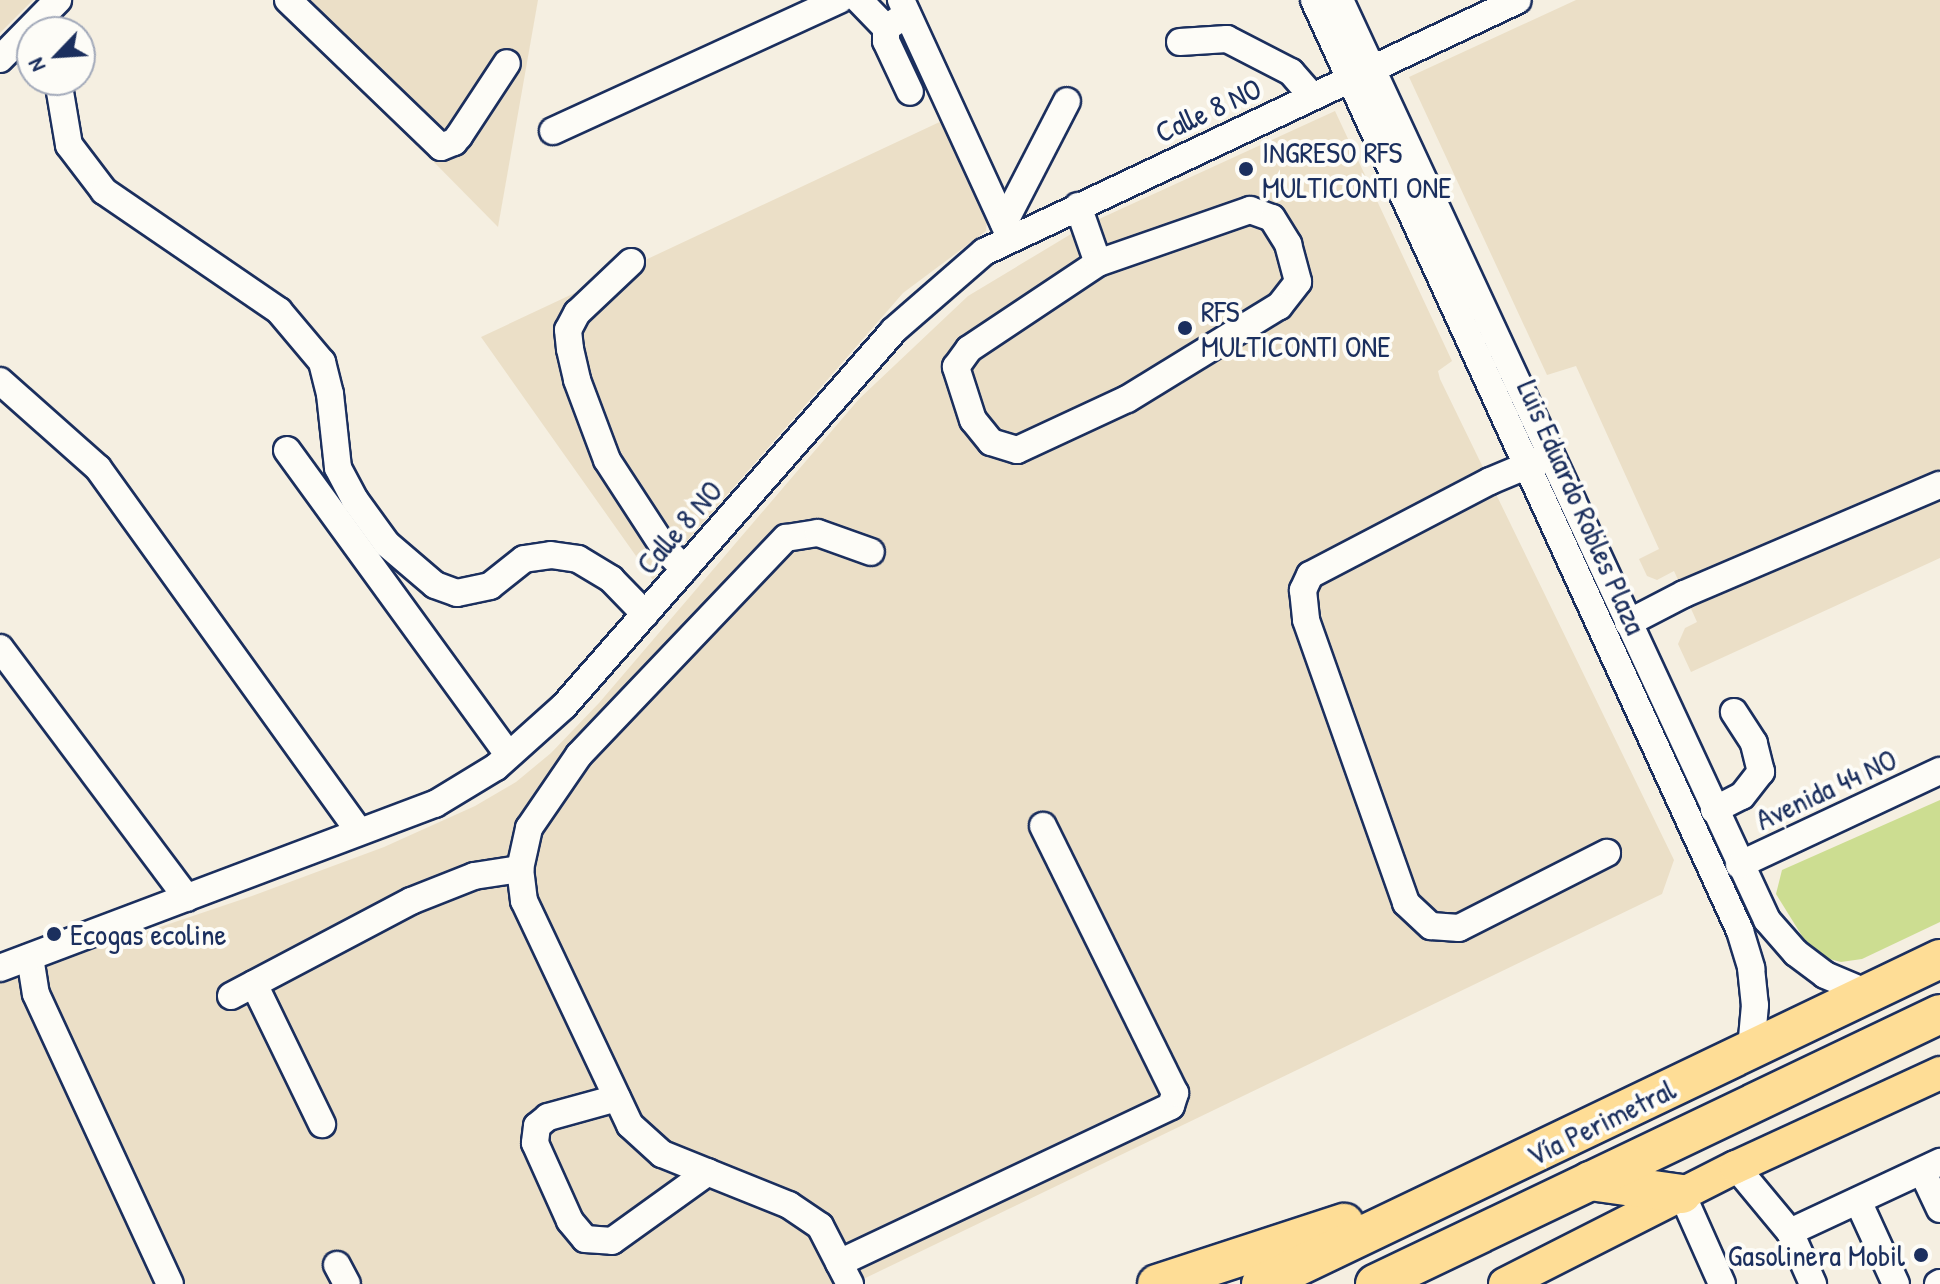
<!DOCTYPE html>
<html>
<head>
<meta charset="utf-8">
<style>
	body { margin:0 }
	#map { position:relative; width:1940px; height:1284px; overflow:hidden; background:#f5efe1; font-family:"Patrick Hand",sans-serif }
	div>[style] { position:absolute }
	.built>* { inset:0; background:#ebdfc7 }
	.green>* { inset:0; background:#ccdd91 }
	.roads { filter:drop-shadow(2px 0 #1b2f5e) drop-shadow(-2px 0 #1b2f5e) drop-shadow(0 2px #1b2f5e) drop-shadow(0 -2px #1b2f5e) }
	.minor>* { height:26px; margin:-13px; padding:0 13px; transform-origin:13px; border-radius:13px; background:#fdfcf7 }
	.major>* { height:32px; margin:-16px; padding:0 16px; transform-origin:16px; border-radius:16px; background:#fedd96 }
	.highway>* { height:38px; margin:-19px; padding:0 19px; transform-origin:19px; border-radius:19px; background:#fedd96 }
	.dots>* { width:22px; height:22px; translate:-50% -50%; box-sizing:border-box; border:4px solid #fdfcf7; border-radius:50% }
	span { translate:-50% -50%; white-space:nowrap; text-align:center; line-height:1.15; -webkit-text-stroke:8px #fdfcf7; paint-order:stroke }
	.street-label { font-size:30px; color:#1b2f5e }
	.poi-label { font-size:30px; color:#1b2f5e }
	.left { translate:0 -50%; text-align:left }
	.right { translate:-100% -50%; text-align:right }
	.north { position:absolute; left:16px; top:16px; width:80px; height:80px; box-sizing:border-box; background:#fdfcf7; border:2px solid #a3aaba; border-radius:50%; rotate:245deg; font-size:22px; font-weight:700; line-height:32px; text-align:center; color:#1b2f5e }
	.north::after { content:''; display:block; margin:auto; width:28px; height:36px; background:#1b2f5e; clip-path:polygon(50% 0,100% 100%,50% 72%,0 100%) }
</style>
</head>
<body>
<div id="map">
	<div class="built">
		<div style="clip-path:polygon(0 0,33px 0,0 33px)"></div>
		<div style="clip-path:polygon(274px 0,538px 0,498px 227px)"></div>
		<div style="clip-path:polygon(1576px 0,1940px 0,1940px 558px,1691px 672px,1678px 644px,1685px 628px,1697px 622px,1674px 571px,1657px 580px,1647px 576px,1639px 559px,1659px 549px,1576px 366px,1547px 375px,1409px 77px)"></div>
		<div style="clip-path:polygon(1335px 111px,1452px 361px,1438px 371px,1440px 379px,1674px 860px,1662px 894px,853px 1284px,0 1284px,0 981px,252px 896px,384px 847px,475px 806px,516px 782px,551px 753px,599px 703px,859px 399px,968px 296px,1086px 225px)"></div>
		<div style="clip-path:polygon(946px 119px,988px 210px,986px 231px,903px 293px,653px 580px,481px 337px)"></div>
	</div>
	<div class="green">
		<div style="clip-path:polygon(1940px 800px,1940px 922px,1862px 959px,1841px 962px,1822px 957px,1807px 944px,1776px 894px,1782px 870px)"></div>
	</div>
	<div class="roads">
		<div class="minor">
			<div style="left:288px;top:0;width:212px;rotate:43.9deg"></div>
			<div style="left:441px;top:147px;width:14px;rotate:-21deg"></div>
			<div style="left:454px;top:142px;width:8px;rotate:-50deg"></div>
			<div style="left:459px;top:136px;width:87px;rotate:-56.7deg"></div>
			<div style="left:859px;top:0;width:39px;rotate:46deg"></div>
			<div style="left:901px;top:0;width:263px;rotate:65.3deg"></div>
			<div style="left:1314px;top:0;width:1024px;rotate:65.41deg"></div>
			<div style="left:1740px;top:931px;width:39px;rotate:73deg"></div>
			<div style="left:1751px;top:968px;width:37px;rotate:84deg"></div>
			<div style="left:1755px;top:1005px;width:44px;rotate:95.2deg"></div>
			<div style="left:1340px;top:0;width:1014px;rotate:65.1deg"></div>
			<div style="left:1767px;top:920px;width:44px;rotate:48.7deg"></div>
			<div style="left:1796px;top:953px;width:36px;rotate:37deg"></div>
			<div style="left:1825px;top:975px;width:47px;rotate:22.7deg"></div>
			<div style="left:907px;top:14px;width:25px;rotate:146deg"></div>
			<div style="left:886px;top:28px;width:13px;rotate:90deg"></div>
			<div style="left:886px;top:41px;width:56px;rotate:64.8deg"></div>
			<div style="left:1180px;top:42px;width:47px;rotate:-3.7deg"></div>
			<div style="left:1227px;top:39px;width:72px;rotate:27.3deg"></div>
			<div style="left:1291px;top:72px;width:32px;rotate:49deg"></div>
			<div style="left:0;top:59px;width:83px;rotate:-45.5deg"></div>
			<div style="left:58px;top:80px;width:66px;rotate:80.4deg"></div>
			<div style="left:69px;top:145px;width:58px;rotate:52.7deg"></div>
			<div style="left:104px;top:191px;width:212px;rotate:34.4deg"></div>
			<div style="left:279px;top:311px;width:67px;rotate:49.9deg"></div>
			<div style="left:322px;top:362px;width:33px;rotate:76deg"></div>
			<div style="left:330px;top:394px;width:74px;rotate:83.8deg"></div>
			<div style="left:338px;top:468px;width:36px;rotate:62deg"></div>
			<div style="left:355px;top:500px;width:54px;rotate:54deg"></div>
			<div style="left:387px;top:544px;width:63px;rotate:40.5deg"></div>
			<div style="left:435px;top:585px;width:23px;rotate:20deg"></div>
			<div style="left:457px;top:593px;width:34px;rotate:-12deg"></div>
			<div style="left:490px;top:586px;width:43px;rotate:-38.5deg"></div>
			<div style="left:524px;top:559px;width:27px;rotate:-8deg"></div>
			<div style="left:551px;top:555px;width:27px;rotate:8deg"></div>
			<div style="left:578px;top:559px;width:39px;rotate:31deg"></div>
			<div style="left:611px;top:579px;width:49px;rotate:45.8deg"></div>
			<div style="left:553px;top:131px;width:315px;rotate:-24.6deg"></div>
			<div style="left:1078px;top:206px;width:60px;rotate:70.7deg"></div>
			<div style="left:1250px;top:210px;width:23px;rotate:20deg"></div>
			<div style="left:1272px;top:218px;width:31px;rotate:58deg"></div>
			<div style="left:1288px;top:244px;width:39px;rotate:75deg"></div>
			<div style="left:1298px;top:282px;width:31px;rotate:128deg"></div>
			<div style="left:1279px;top:306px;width:178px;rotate:148.5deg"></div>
			<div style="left:1127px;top:399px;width:121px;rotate:155.1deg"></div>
			<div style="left:1017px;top:450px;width:27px;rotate:-163deg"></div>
			<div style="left:991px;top:442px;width:28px;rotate:-129deg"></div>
			<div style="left:973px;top:420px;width:56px;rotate:-107.8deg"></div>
			<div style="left:956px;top:367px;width:22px;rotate:-54deg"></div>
			<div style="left:969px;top:349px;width:155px;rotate:-33.7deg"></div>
			<div style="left:1098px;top:263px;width:161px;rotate:-19.2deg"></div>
			<div style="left:1004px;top:223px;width:137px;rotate:-62.7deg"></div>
			<div style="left:631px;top:262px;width:74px;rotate:136.6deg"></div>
			<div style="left:577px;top:313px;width:19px;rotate:118deg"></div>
			<div style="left:568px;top:330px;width:19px;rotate:84deg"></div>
			<div style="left:570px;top:349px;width:32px;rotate:77deg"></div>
			<div style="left:577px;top:380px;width:85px;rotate:69.4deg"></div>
			<div style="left:607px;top:460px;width:106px;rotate:56.9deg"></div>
			<div style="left:665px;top:549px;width:28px;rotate:46deg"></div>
			<div style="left:0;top:381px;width:131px;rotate:41.6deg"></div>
			<div style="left:98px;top:468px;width:448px;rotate:54.3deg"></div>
			<div style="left:287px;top:450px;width:377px;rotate:54deg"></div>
			<div style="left:1545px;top:458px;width:60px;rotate:157.3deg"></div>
			<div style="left:1490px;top:481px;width:203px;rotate:152.4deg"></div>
			<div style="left:1310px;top:575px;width:17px;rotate:115deg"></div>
			<div style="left:1303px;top:590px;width:30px;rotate:84deg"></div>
			<div style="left:1306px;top:620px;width:300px;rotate:70.5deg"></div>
			<div style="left:1406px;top:903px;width:34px;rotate:43deg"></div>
			<div style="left:1431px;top:926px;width:28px;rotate:4deg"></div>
			<div style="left:1459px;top:928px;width:166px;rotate:-26.9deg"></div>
			<div style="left:1628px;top:623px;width:63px;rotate:-27.4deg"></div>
			<div style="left:1684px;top:594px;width:278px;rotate:-23.1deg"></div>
			<div style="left:0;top:648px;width:312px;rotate:53.2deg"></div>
			<div style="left:1714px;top:810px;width:31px;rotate:-27deg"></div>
			<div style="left:1742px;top:796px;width:31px;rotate:-52deg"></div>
			<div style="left:1761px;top:772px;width:30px;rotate:-104deg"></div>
			<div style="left:1754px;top:743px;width:37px;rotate:-123deg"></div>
			<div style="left:1739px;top:865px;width:222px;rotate:-25.1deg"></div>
			<div style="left:30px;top:957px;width:37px;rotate:81deg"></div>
			<div style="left:36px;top:994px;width:319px;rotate:65.2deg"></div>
			<div style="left:0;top:968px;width:465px;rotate:-20.7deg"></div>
			<div style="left:435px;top:804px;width:71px;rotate:-31.2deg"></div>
			<div style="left:496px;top:767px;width:91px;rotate:-41.9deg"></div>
			<div style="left:564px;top:706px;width:499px;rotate:-48.7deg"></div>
			<div style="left:893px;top:331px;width:121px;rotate:-41deg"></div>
			<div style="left:984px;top:252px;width:590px;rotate:-25.26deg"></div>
			<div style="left:254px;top:984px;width:156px;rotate:64.1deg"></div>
			<div style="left:231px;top:996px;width:204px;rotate:-27.8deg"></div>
			<div style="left:411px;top:901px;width:68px;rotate:-21.6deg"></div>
			<div style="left:474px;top:876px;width:47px;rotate:-8.7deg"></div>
			<div style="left:617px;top:1098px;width:72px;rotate:164.6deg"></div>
			<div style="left:548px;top:1117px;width:14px;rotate:141deg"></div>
			<div style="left:537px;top:1126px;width:17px;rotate:97deg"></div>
			<div style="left:535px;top:1143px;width:85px;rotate:65.8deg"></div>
			<div style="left:570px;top:1221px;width:23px;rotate:50deg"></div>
			<div style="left:585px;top:1239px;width:27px;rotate:4deg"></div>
			<div style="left:612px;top:1241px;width:118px;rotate:-35.7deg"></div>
			<div style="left:1736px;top:1167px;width:85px;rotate:50.3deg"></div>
			<div style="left:1790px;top:1232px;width:166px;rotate:-25deg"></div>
			<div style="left:1922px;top:1171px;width:42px;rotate:64.7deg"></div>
			<div style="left:1682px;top:1194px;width:98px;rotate:66deg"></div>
			<div style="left:1858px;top:1201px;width:91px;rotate:65.4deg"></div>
			<div style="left:1790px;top:1232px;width:57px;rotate:66.1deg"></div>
			<div style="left:839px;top:1263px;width:367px;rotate:-25.3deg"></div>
			<div style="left:1171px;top:1106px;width:14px;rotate:-73deg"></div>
			<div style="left:1175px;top:1093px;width:298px;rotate:-116.3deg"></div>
			<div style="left:337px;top:1265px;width:21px;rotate:62deg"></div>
			<div style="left:850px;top:1284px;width:65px;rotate:-117.3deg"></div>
			<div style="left:820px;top:1226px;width:37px;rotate:-146deg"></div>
			<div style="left:789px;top:1205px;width:137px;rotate:-158.1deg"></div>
			<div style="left:662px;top:1154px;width:43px;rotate:-137.8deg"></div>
			<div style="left:630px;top:1125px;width:248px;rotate:-115.3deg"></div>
			<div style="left:524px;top:901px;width:32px;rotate:-97deg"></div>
			<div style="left:520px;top:869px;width:42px;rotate:-77.6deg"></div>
			<div style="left:529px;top:828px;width:88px;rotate:-55.6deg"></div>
			<div style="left:579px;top:755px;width:300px;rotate:-46.4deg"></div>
			<div style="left:786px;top:538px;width:32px;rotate:-9deg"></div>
			<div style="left:818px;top:533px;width:56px;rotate:19.7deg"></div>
			<div style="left:1938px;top:1284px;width:2px;rotate:-27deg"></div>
		</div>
		<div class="major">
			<div style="left:1505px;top:1284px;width:259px;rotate:-26.9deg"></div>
			<div style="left:1736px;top:1167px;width:225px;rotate:-24.7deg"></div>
		</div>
		<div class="highway">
			<div style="left:1590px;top:1181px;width:93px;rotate:8deg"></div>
			<div style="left:1157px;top:1284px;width:197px;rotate:-18.1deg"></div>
			<div style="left:1261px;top:1284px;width:753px;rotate:-25.58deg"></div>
			<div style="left:1375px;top:1284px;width:626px;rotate:-25.54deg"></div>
		</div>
	</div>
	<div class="dots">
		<div style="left:1246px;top:169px;background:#1b2f5e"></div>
		<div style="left:1185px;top:328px;background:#1b2f5e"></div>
		<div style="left:54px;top:934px;background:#1b2f5e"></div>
		<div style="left:1921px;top:1255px;background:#1b2f5e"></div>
	</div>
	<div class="street-label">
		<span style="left:1208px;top:110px;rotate:-25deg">Calle 8 NO</span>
		<span style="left:1582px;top:507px;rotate:66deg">Luis Eduardo Robles Plaza</span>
		<span style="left:679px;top:527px;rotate:-49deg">Calle 8 NO</span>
		<span style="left:1826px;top:789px;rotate:-25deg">Avenida 44 NO</span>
		<span style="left:1601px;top:1122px;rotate:-26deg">Vía Perimetral</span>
	</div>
	<div class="poi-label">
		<span class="left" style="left:1262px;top:169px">INGRESO RFS<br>MULTICONTI ONE</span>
		<span class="left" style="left:1201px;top:328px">RFS<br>MULTICONTI ONE</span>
		<span class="left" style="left:70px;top:934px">Ecogas ecoline</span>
		<span class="right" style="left:1905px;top:1255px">Gasolinera Mobil</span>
	</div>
	<div class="north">N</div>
</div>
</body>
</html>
